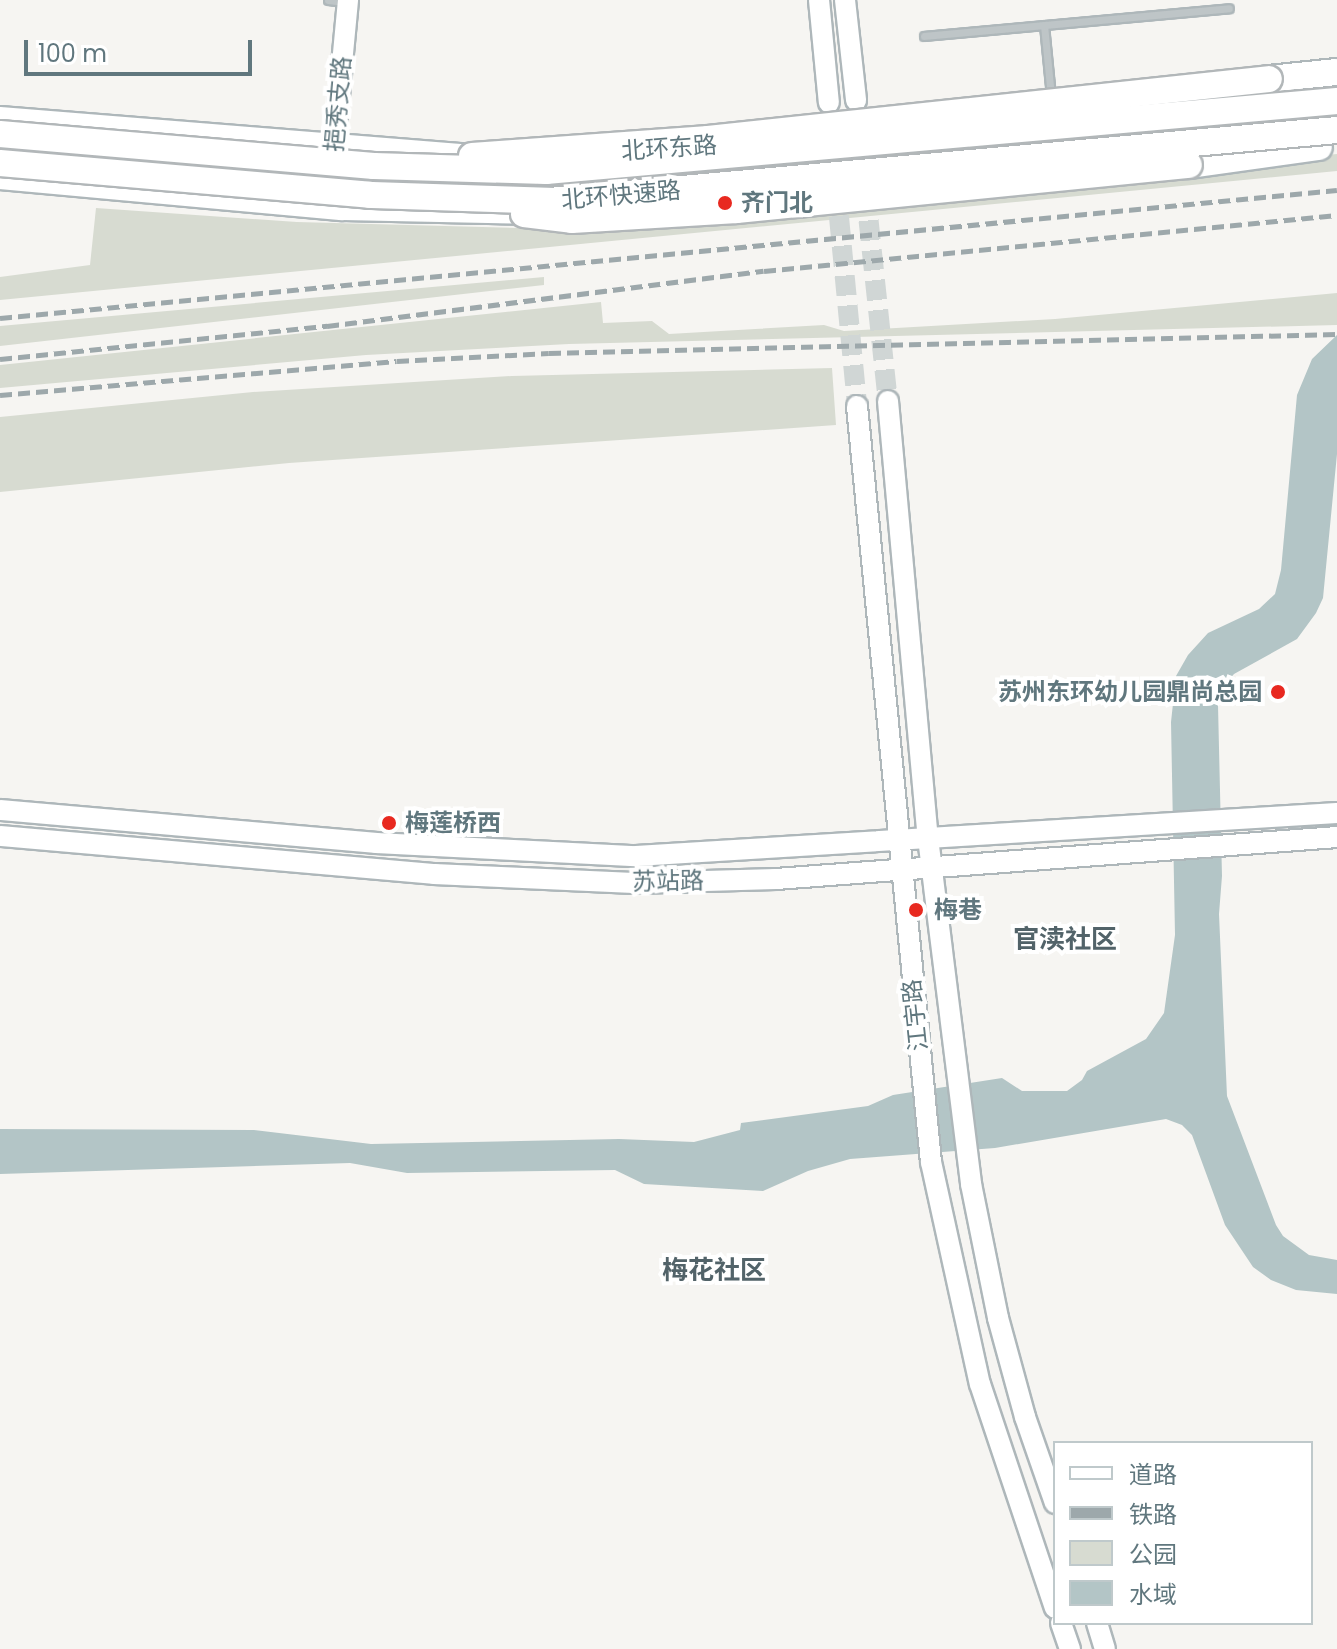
<!DOCTYPE html>
<html>
<head>
<meta charset="utf-8">
<style>
	body { margin:0 }
	#map { position:relative; width:1337px; height:1649px; overflow:hidden; background:#f6f5f2; font-family:Poppins,"Noto Sans SC",sans-serif }
	div>[style] { position:absolute }
	.green>* { inset:0; background:#d7dbd1 }
	.water>* { inset:0; background:#b3c5c6 }
	.secondary-tunnel>* { height:20px; margin-top:-10px; transform-origin:0; background:repeating-linear-gradient(90deg,#d0d6d5 0 20px,transparent 0 30px) }
	.roads { filter:drop-shadow(2px 0 #aeb7ba) drop-shadow(-2px 0 #aeb7ba) drop-shadow(0 2px #aeb7ba) drop-shadow(0 -2px #aeb7ba) }
	.lane>* { height:7px; margin:-3.5px; padding:0 3.5px; transform-origin:3.5px; border-radius:3.5px; background:#bec5c7 }
	.secondary>* { height:20px; margin:-10px; padding:0 10px; transform-origin:10px; border-radius:10px; background:#fff }
	.primary>* { height:22px; margin:-11px; padding:0 11px; transform-origin:11px; border-radius:11px; background:#fff }
	.highway>* { height:26px; margin:-13px; padding:0 13px; transform-origin:13px; border-radius:13px; background:#fff }
	.rail>* { height:5px; margin-top:-2.5px; transform-origin:0; background:repeating-linear-gradient(90deg,#9da8ab 0 12px,transparent 0 18px) }
	.bridges { filter:drop-shadow(2px 0 #b2b7b9) drop-shadow(-2px 0 #b2b7b9) drop-shadow(0 2px #b2b7b9) drop-shadow(0 -2px #b2b7b9) }
	.highway-bridge>* { height:26px; margin:-13px; padding:0 13px; transform-origin:13px; border-radius:13px; background:#fff }
	.dots>* { width:22px; height:22px; translate:-50% -50%; box-sizing:border-box; border:4px solid #fff; border-radius:50% }
	span { translate:-50% -50%; white-space:nowrap; text-align:center; line-height:1.15; -webkit-text-stroke:8px #fff; paint-order:stroke }
	.street-label { font-size:24px; color:#60777e }
	.poi-label { font-size:24px; color:#60777e; font-weight:700 }
	.left { translate:0 -50%; text-align:left }
	.right { translate:-100% -50%; text-align:right }
	.neighbourhood-label { font-size:26px; color:#526369; font-weight:700 }
	.legend { position:absolute; left:1053px; top:1441px; width:260px; height:184px; box-sizing:border-box; background:#fff; border:2px solid #bfc9cb; margin:0; padding:10px 14px; list-style:none; font-size:24px; color:#60777e }
	.legend li { display:flex; align-items:center; gap:16px; height:40px }
	.legend b { width:40px; border:2px solid #bfc9cb }
	.scale { position:absolute; left:24px; top:40px; width:228px; height:36px; box-sizing:border-box; border:4px solid #60777e; border-top:0; padding-left:10px; font-size:24px; line-height:28px; white-space:nowrap; color:#60777e; -webkit-text-stroke:6px #fff; paint-order:stroke }
</style>
</head>
<body>
<div id="map">
	<div class="green">
		<div style="clip-path:polygon(1337px 154px,1337px 171px,0 300px,0 277px,90px 265px,96px 208px,297px 222px,554px 229px)"></div>
		<div style="clip-path:polygon(544px 277px,544px 285px,0 346px,0 326px)"></div>
		<div style="clip-path:polygon(1337px 293px,1337px 325px,569px 344px,366px 355px,0 388px,0 365px,601px 302px,603px 323px,652px 321px,669px 334px,824px 325px,844px 331px,1055px 319px)"></div>
		<div style="clip-path:polygon(832px 368px,836px 425px,289px 463px,0 492px,0 417px,253px 392px,512px 376px)"></div>
	</div>
	<div class="water">
		<div style="clip-path:polygon(1337px 335px,1337px 454px,1323px 598px,1316px 613px,1297px 639px,1234px 674px,1220px 690px,1218px 705px,1222px 876px,1219px 914px,1227px 1096px,1276px 1225px,1283px 1236px,1309px 1255px,1337px 1260px,1337px 1294px,1296px 1290px,1271px 1280px,1253px 1267px,1225px 1225px,1192px 1135px,1182px 1125px,1166px 1119px,995px 1148px,850px 1159px,808px 1171px,763px 1191px,644px 1184px,615px 1170px,407px 1173px,350px 1163px,0 1174px,0 1129px,254px 1130px,371px 1144px,619px 1139px,694px 1142px,740px 1130px,741px 1123px,868px 1106px,893px 1095px,1002px 1078px,1022px 1091px,1067px 1091px,1082px 1080px,1087px 1071px,1146px 1039px,1164px 1013px,1175px 935px,1171px 722px,1176px 676px,1188px 655px,1208px 633px,1259px 609px,1275px 594px,1281px 570px,1297px 395px,1312px 359px)"></div>
	</div>
	<div class="secondary-tunnel">
		<div style="left:859px;top:131px;width:272px;rotate:83.9deg"></div>
		<div style="left:836px;top:186px;width:221px;rotate:84.5deg"></div>
	</div>
	<div class="roads">
		<div class="lane">
			<div style="left:328px;top:0;width:17px;rotate:7deg"></div>
			<div style="left:1044px;top:25px;width:71px;rotate:84.4deg"></div>
			<div style="left:924px;top:36px;width:306px;rotate:-5.2deg"></div>
		</div>
		<div class="secondary">
			<div style="left:819px;top:0;width:103px;rotate:84.5deg"></div>
			<div style="left:845px;top:0;width:101px;rotate:83.7deg"></div>
			<div style="left:333px;top:159px;width:160px;rotate:-84.6deg"></div>
			<div style="left:888px;top:401px;width:439px;rotate:84.8deg"></div>
			<div style="left:928px;top:838px;width:349px;rotate:82.9deg"></div>
			<div style="left:971px;top:1184px;width:137px;rotate:78.6deg"></div>
			<div style="left:998px;top:1318px;width:103px;rotate:74.7deg"></div>
			<div style="left:1025px;top:1417px;width:91px;rotate:70.8deg"></div>
			<div style="left:857px;top:406px;width:760px;rotate:84.41deg"></div>
			<div style="left:931px;top:1162px;width:227px;rotate:77.6deg"></div>
			<div style="left:980px;top:1384px;width:236px;rotate:71.5deg"></div>
			<div style="left:0;top:810px;width:377px;rotate:5deg"></div>
			<div style="left:376px;top:843px;width:260px;rotate:2.9deg"></div>
			<div style="left:636px;top:856px;width:702px;rotate:-3.51deg"></div>
			<div style="left:0;top:836px;width:436px;rotate:5deg"></div>
			<div style="left:434px;top:874px;width:200px;rotate:2.6deg"></div>
			<div style="left:634px;top:883px;width:142px;rotate:-1.6deg"></div>
			<div style="left:776px;top:879px;width:563px;rotate:-4.28deg"></div>
			<div style="left:1061px;top:1623px;width:28px;rotate:71deg"></div>
			<div style="left:1097px;top:1623px;width:27px;rotate:73deg"></div>
		</div>
		<div class="primary">
			<div style="left:0;top:118px;width:477px;rotate:4.6deg"></div>
			<div style="left:0;top:178px;width:344px;rotate:5.2deg"></div>
			<div style="left:343px;top:209px;width:196px;rotate:1.2deg"></div>
		</div>
		<div class="highway">
			<div style="left:1269px;top:79px;width:68px;rotate:-5.9deg"></div>
			<div style="left:1189px;top:165px;width:131px;rotate:-7.9deg"></div>
		</div>
	</div>
	<div class="rail">
		<div style="left:0;top:318px;width:1343px;rotate:-5.47deg"></div>
		<div style="left:0;top:359px;width:329px;rotate:-5.8deg"></div>
		<div style="left:327px;top:326px;width:440px;rotate:-7.2deg"></div>
		<div style="left:764px;top:271px;width:576px;rotate:-5.58deg"></div>
		<div style="left:0;top:395px;width:398px;rotate:-4.9deg"></div>
		<div style="left:397px;top:361px;width:152px;rotate:-3deg"></div>
		<div style="left:549px;top:353px;width:788px;rotate:-1.38deg"></div>
	</div>
	<div class="bridges">
		<div class="highway-bridge">
			<div style="left:0;top:134px;width:375px;rotate:4.9deg"></div>
			<div style="left:374px;top:166px;width:172px;rotate:1.7deg"></div>
			<div style="left:546px;top:171px;width:794px;rotate:-5.06deg"></div>
			<div style="left:472px;top:156px;width:237px;rotate:-4.1deg"></div>
			<div style="left:708px;top:139px;width:564px;rotate:-6.1deg"></div>
			<div style="left:0;top:163px;width:371px;rotate:4.9deg"></div>
			<div style="left:370px;top:195px;width:179px;rotate:1.9deg"></div>
			<div style="left:549px;top:201px;width:791px;rotate:-5.15deg"></div>
			<div style="left:524px;top:214px;width:48px;rotate:7.1deg"></div>
			<div style="left:572px;top:220px;width:165px;rotate:-3.5deg"></div>
			<div style="left:737px;top:210px;width:454px;rotate:-5.7deg"></div>
		</div>
	</div>
	<div class="dots">
		<div style="left:725px;top:203px;background:#e82920"></div>
		<div style="left:1278px;top:692px;background:#e82920"></div>
		<div style="left:389px;top:823px;background:#e82920"></div>
		<div style="left:916px;top:910px;background:#e82920"></div>
	</div>
	<div class="street-label">
		<span style="left:338px;top:104px;rotate:-85deg">挹秀支路</span>
		<span style="left:669px;top:148px;rotate:-4deg">北环东路</span>
		<span style="left:621px;top:195px;rotate:-5deg">北环快速路</span>
		<span style="left:668px;top:881px;rotate:-1deg">苏站路</span>
		<span style="left:915px;top:1015px;rotate:-96deg">江宇路</span>
	</div>
	<div class="poi-label">
		<span class="left" style="left:741px;top:203px">齐门北</span>
		<span class="right" style="left:1262px;top:692px">苏州东环幼儿园鼎尚总园</span>
		<span class="left" style="left:405px;top:823px">梅莲桥西</span>
		<span class="left" style="left:934px;top:910px">梅巷</span>
	</div>
	<div class="neighbourhood-label">
		<span style="left:1065px;top:940px">官渎社区</span>
		<span style="left:714px;top:1271px">梅花社区</span>
	</div>
	<ul class="legend">
	<li><b style="height:10px;background:#fff"></b>道路</li>
	<li><b style="height:10px;background:#9da8ab"></b>铁路</li>
	<li><b style="height:22px;background:#d7dbd1"></b>公园</li>
	<li><b style="height:22px;background:#b3c5c6"></b>水域</li>
	</ul>
	<div class="scale">100 m</div>
</div>
</body>
</html>
